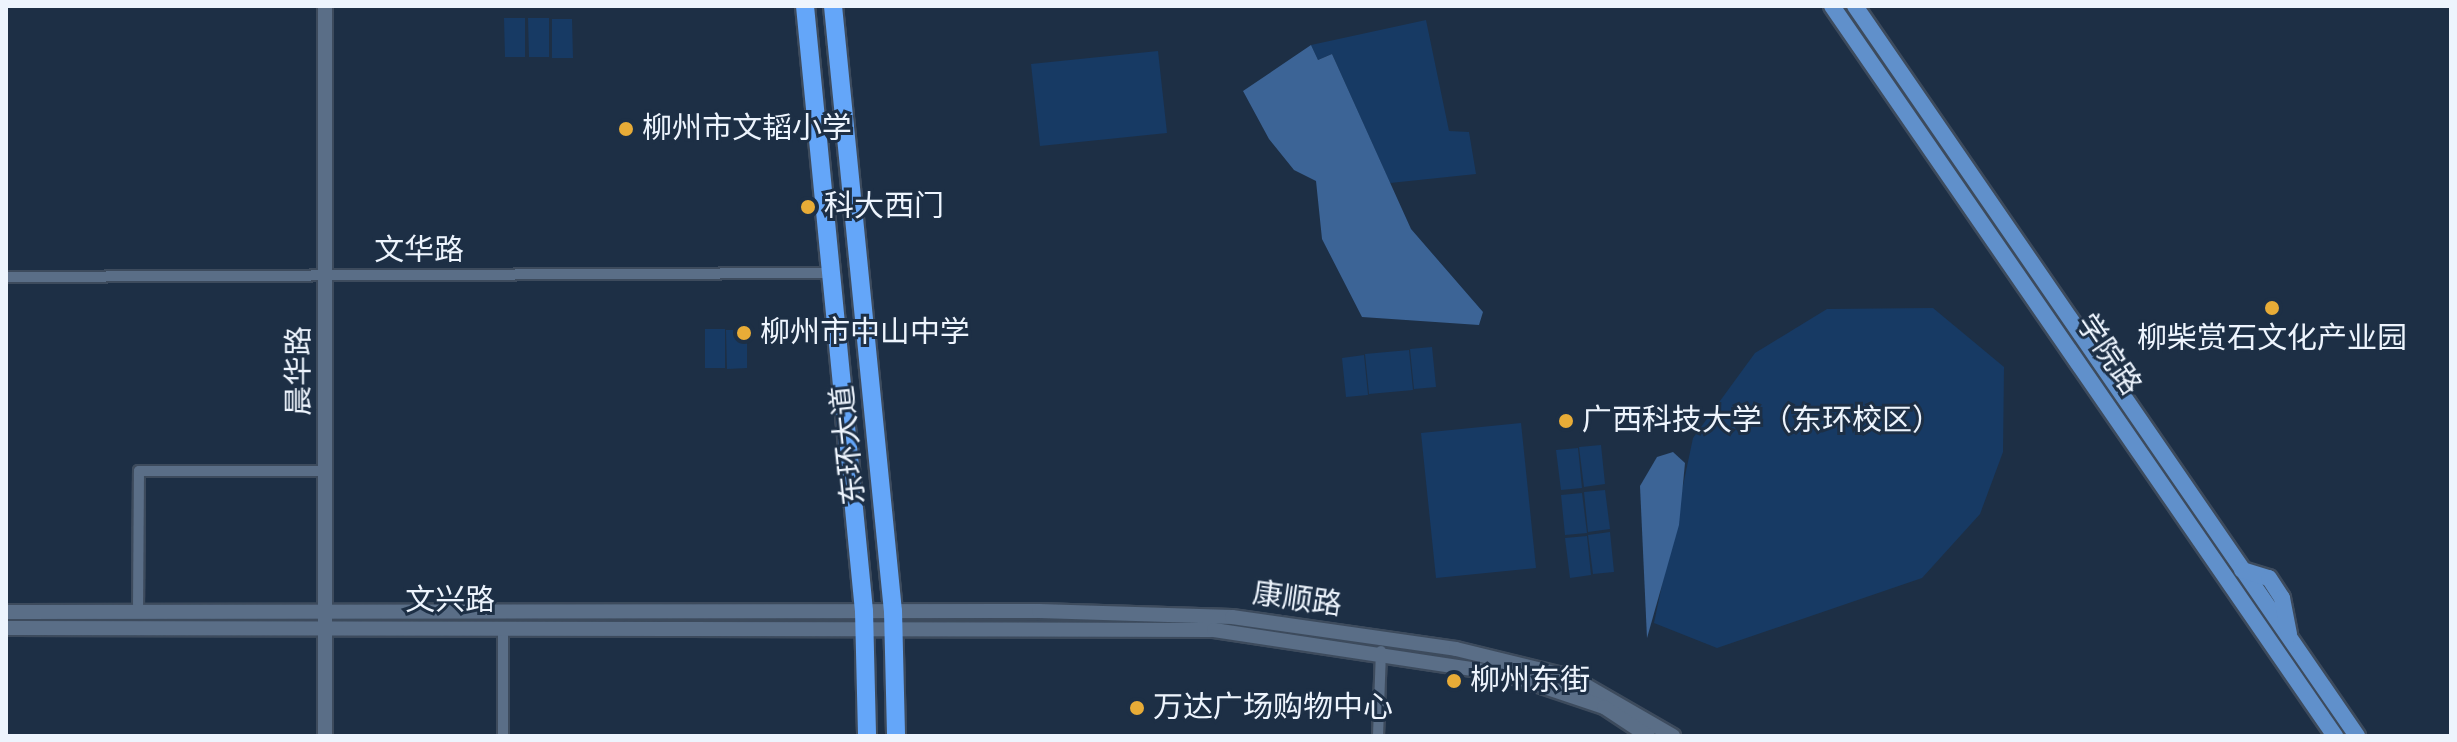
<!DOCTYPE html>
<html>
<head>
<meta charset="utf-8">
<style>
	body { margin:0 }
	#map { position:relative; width:2457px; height:742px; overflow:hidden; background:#1d2f45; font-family:"Sofia Sans Condensed","Noto Sans SC",sans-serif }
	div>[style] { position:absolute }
	.green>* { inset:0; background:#173a64 }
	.water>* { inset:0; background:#3c6496 }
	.roads { filter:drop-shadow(2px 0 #3d4b5d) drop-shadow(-2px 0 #3d4b5d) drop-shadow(0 2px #3d4b5d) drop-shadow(0 -2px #3d4b5d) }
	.street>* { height:10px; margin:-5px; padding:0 5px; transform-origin:5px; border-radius:5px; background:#5a6e87 }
	.secondary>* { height:14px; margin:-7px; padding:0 7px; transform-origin:7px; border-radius:7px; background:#5a6e87 }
	.primary>* { height:16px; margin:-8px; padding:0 8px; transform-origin:8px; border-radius:8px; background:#6090cb }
	.highway>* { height:18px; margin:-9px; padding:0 9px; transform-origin:9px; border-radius:9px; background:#64a6f9 }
	.dots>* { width:22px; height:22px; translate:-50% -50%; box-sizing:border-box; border:4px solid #1d2f45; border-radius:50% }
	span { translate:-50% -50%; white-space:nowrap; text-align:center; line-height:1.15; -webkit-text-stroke:6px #1d2f45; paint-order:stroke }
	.poi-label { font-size:30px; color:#edf4fd }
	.left { translate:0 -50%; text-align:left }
	.street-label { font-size:30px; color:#edf4fd }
	.frame { position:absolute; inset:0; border:8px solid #edf4fd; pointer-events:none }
</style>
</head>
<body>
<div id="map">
	<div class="green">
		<div style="clip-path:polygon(504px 18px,525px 18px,525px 57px,505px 57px)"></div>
		<div style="clip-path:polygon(528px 18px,549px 18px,549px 57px,529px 57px)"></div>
		<div style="clip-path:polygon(552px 19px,572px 19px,573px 58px,552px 58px)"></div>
		<div style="clip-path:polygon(1426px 20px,1449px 131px,1469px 132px,1476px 174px,1390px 183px,1332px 54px,1318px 60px,1311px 45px)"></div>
		<div style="clip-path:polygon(1158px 51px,1167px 133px,1040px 146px,1031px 64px)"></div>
		<div style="clip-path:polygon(1933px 308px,2004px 367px,2003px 452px,1980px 514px,1922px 578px,1717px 648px,1654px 623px,1693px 438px,1755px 353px,1827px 309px)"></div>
		<div style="clip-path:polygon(705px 329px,725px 329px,725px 368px,705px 368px)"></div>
		<div style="clip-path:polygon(726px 330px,747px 330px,747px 368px,727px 369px)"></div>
		<div style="clip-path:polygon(1432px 347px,1436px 387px,1414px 389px,1410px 349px)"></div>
		<div style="clip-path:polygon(1409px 350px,1413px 390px,1369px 394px,1365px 354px)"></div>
		<div style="clip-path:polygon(1364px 355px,1368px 395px,1346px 397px,1342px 358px)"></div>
		<div style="clip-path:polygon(1521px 423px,1536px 568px,1436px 578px,1421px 433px)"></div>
		<div style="clip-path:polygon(1601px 445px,1605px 484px,1584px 487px,1579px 447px)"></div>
		<div style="clip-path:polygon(1578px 448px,1582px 488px,1561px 490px,1556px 450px)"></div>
		<div style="clip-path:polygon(1605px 490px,1610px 529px,1588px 532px,1584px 492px)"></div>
		<div style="clip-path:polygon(1582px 493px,1587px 533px,1565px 535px,1561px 495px)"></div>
		<div style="clip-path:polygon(1610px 532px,1614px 572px,1593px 574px,1588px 535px)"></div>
		<div style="clip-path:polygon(1587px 536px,1591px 575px,1570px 578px,1565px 538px)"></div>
	</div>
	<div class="water">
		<div style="clip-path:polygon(1311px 45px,1318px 60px,1332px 54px,1411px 229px,1483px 312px,1479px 325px,1362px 317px,1322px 239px,1316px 181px,1294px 170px,1269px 139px,1243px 91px)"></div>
		<div style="clip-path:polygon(1673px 452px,1685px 463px,1679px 525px,1647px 638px,1640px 486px,1657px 457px)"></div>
	</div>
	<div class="roads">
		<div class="street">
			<div style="left:6px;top:277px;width:827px;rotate:-0.28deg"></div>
			<div style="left:138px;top:612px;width:141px;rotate:-89.6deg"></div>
			<div style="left:139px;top:471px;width:187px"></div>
			<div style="left:503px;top:627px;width:109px;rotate:90deg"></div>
			<div style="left:1378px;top:736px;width:85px;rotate:-88deg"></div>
		</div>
		<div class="secondary">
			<div style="left:6px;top:612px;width:1033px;rotate:-0.06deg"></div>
			<div style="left:1039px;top:611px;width:193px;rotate:1.8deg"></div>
			<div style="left:1232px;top:617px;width:226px;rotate:8.1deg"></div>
			<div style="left:1456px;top:649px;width:118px;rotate:13.7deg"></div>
			<div style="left:1571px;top:677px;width:118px;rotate:30deg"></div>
			<div style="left:6px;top:628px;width:1208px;rotate:0.09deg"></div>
			<div style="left:1214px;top:630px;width:295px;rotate:8.6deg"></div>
			<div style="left:1506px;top:674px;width:103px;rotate:18.6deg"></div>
			<div style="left:1604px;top:707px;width:53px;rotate:33.4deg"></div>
			<div style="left:325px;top:736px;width:730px;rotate:-90deg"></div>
		</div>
		<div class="primary">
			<div style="left:1832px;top:6px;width:887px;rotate:55.43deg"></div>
			<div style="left:1855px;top:6px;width:886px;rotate:55.48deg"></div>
			<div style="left:2242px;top:570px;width:28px;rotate:17deg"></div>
			<div style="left:2269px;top:578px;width:24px;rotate:57deg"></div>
			<div style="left:2282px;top:598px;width:37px;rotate:79deg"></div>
		</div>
		<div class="highway">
			<div style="left:805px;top:6px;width:608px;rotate:84.43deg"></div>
			<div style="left:864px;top:611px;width:125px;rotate:88.6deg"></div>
			<div style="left:833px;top:6px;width:608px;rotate:84.34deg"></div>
			<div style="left:893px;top:611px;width:125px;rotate:88.6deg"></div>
		</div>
	</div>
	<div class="dots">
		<div style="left:626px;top:129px;background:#e8ac37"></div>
		<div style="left:808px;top:207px;background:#e8ac37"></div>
		<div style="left:2272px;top:308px;background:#e8ac37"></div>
		<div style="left:744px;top:333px;background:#e8ac37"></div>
		<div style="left:1566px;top:421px;background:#e8ac37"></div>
		<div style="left:1454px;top:681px;background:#e8ac37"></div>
		<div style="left:1137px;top:708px;background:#e8ac37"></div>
	</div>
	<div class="poi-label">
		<span class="left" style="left:642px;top:129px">柳州市文韬小学</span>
		<span class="left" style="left:824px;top:207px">科大西门</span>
		<span class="left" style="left:760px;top:333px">柳州市中山中学</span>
		<span style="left:2272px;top:339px">柳柴赏石文化产业园</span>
		<span class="left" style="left:1582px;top:421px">广西科技大学（东环校区）</span>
		<span class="left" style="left:1470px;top:681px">柳州东街</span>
		<span class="left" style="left:1153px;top:708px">万达广场购物中心</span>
	</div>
	<div class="street-label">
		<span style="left:419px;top:251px">文华路</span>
		<span style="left:2108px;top:355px;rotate:56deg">学院路</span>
		<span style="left:300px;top:371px;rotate:-90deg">晨华路</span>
		<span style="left:849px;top:445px;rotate:-96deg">东环大道</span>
		<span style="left:1297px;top:600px;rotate:8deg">康顺路</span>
		<span style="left:450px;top:601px">文兴路</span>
	</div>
	<div class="frame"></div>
</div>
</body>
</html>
